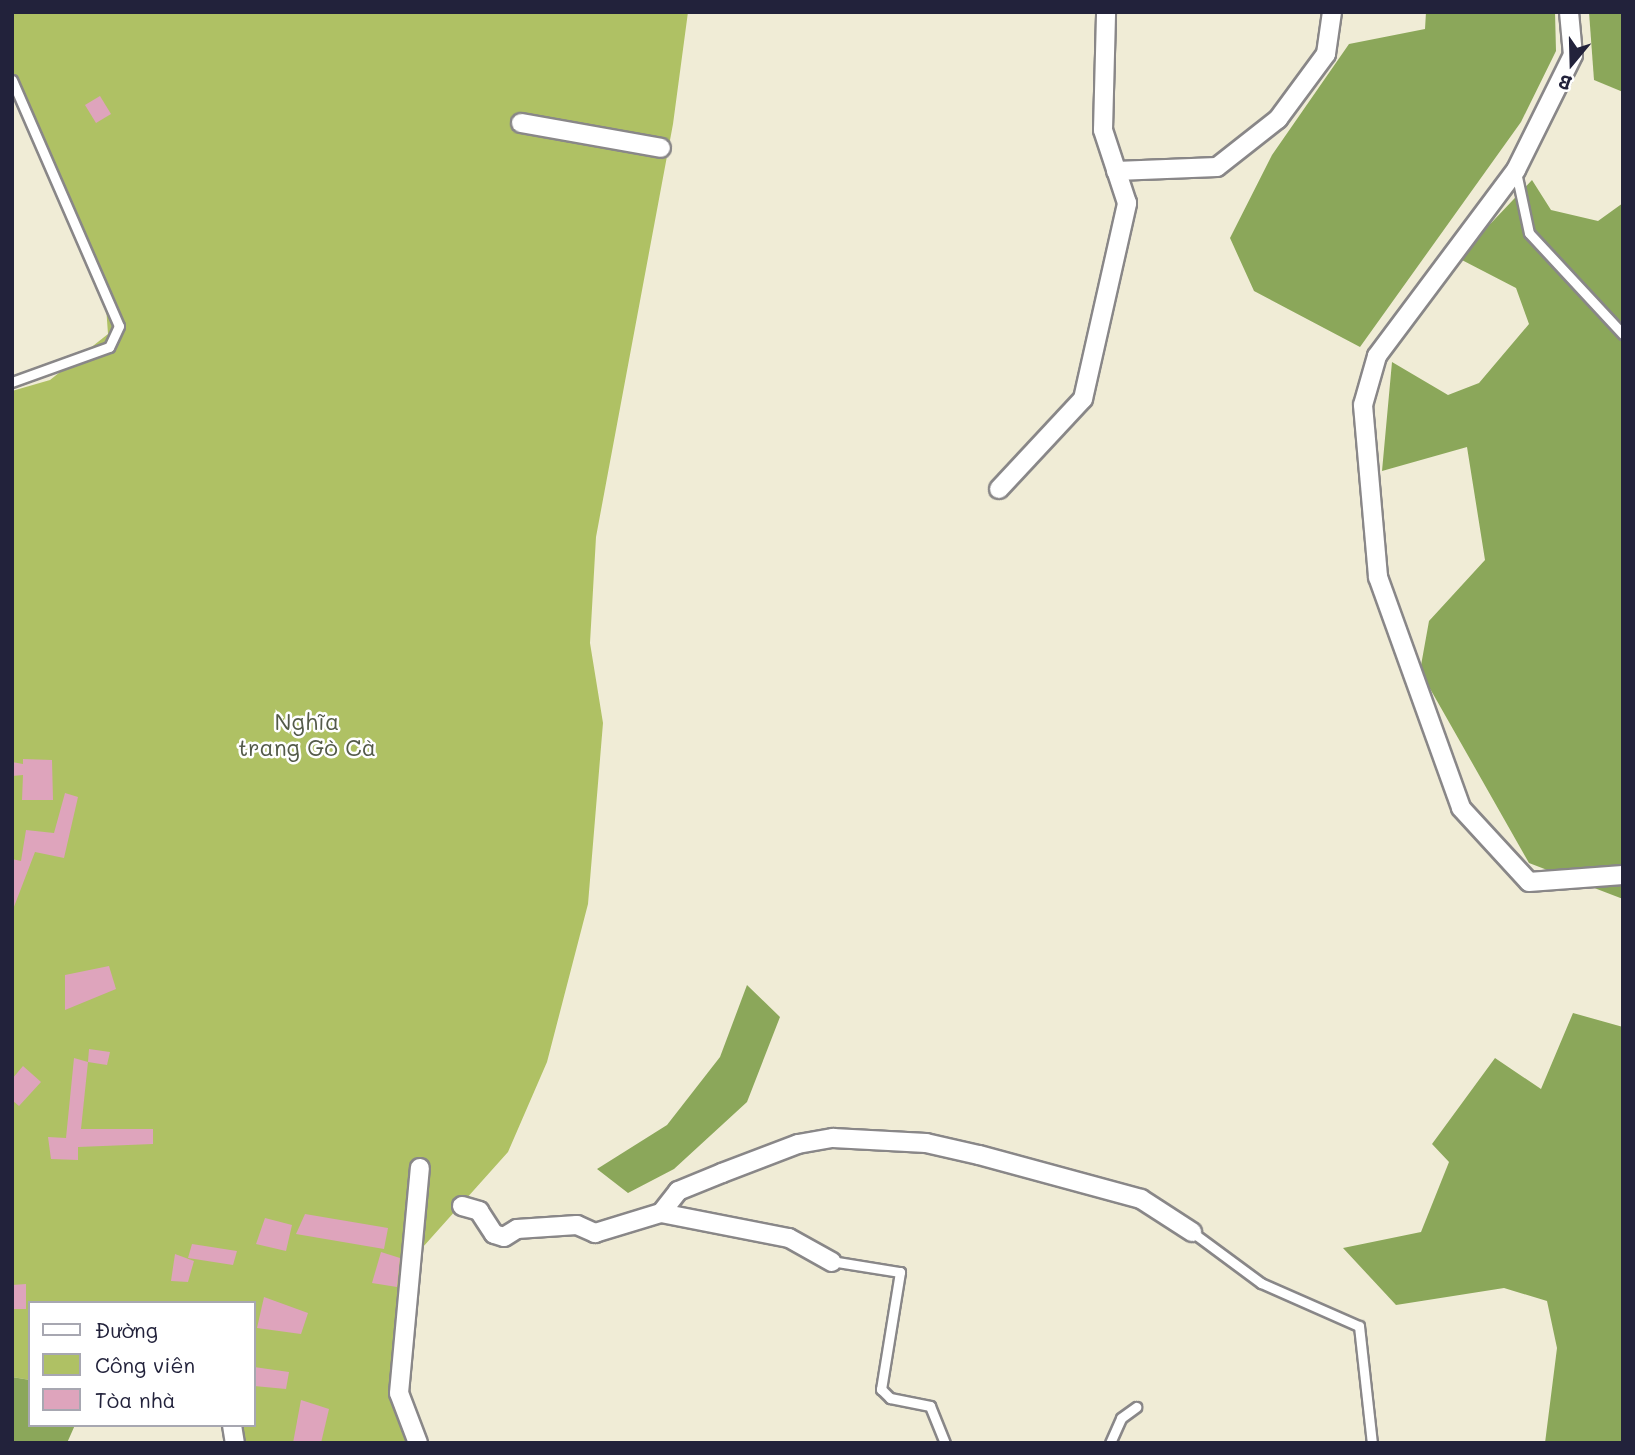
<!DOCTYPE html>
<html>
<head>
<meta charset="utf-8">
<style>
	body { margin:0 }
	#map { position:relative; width:1635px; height:1455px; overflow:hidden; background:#f0ecd6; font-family:Mali,sans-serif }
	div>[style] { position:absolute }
	.green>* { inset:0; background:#afc164 }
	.forest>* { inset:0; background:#8ba75a }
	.building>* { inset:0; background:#dea4bc }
	.roads { filter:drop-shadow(2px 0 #898788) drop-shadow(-2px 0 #898788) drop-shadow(0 2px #898788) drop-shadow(0 -2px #898788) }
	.lane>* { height:9px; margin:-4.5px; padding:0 4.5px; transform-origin:4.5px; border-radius:4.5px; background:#fff }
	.street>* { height:18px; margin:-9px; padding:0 9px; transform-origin:9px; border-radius:9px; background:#fff }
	span { translate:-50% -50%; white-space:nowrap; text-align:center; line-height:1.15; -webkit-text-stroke:5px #fff; paint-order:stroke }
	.park-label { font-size:23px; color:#535a49 }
	.frame { position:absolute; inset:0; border:14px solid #22223b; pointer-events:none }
	.legend { position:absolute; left:28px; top:1301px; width:228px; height:126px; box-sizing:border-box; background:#fff; border:2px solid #a7a7b1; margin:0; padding:9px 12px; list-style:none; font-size:21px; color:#22223b }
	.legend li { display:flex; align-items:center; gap:14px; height:35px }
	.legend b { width:35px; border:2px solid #a7a7b1 }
	.north { position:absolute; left:1537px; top:28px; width:70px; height:70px; -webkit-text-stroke:5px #fff; paint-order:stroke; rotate:199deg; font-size:19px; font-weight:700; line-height:28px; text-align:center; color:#22223b }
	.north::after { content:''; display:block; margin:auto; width:24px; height:32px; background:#22223b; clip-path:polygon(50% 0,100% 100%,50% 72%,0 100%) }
</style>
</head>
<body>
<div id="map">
	<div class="green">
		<div style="clip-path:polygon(12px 12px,688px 12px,673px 124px,596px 537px,590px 643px,603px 723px,588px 904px,547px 1062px,508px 1152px,414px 1257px,404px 1410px,424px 1443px,225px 1443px,223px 1425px,254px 1425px,254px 1303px,30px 1303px,30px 1380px,12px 1377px,12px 391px,50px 380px,108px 334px,106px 306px,12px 88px)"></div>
	</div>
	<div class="forest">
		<div style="clip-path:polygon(1426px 12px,1555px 12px,1556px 51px,1521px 122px,1360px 347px,1254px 291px,1230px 238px,1272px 155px,1349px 44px,1425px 29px)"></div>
		<div style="clip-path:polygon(1589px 12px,1623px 12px,1623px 92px,1594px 80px)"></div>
		<div style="clip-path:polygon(1532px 180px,1551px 210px,1598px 221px,1623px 203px,1623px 899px,1529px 863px,1420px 671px,1429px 621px,1485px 560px,1467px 447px,1382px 471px,1392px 362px,1448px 395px,1479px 383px,1529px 324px,1516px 288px,1458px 258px)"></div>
		<div style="clip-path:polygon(747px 985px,780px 1017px,747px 1102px,674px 1169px,628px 1193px,597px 1169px,667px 1125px,720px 1057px)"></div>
		<div style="clip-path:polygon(1573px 1013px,1623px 1027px,1623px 1443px,1545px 1443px,1557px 1348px,1547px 1301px,1504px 1288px,1396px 1305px,1343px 1248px,1421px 1232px,1449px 1162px,1432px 1144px,1495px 1058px,1541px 1089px)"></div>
		<div style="clip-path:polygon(12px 1377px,30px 1380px,30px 1425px,75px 1425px,67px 1443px,12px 1443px)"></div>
	</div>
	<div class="building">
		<div style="clip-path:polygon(100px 96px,111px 114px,96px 123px,85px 105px)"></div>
		<div style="clip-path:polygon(23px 759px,52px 760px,53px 800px,22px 800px,23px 775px,12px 776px,12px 762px,23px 764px)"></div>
		<div style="clip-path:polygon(65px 793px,78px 797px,64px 858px,35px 852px,12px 912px,12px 859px,21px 861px,26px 830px,54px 833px)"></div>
		<div style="clip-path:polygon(109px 966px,116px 989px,65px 1010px,65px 975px)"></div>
		<div style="clip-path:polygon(89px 1049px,110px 1052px,107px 1065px,88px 1062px)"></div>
		<div style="clip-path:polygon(74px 1058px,88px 1062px,81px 1129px,153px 1129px,153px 1144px,78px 1147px,78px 1160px,51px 1159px,48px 1137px,66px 1138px)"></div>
		<div style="clip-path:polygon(23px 1066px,41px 1082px,19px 1106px,12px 1100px,12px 1079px)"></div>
		<div style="clip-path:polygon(305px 1214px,388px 1228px,384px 1249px,296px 1234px)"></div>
		<div style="clip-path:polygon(265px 1218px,292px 1225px,286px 1251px,256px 1244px)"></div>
		<div style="clip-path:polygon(192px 1244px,237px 1251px,233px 1265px,188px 1258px)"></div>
		<div style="clip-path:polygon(381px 1252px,400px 1258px,397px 1287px,372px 1283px)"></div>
		<div style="clip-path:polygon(175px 1254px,194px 1261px,188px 1282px,171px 1281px)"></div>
		<div style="clip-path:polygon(26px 1284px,26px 1309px,12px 1309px,12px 1285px)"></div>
		<div style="clip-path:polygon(264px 1297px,308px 1313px,301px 1334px,257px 1328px)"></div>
		<div style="clip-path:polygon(254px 1367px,289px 1372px,286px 1389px,254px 1386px)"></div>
		<div style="clip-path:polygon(301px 1400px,329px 1409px,321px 1443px,293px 1443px)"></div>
	</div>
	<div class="roads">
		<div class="lane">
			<div style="left:12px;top:80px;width:268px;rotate:66.5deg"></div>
			<div style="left:119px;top:326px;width:23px;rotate:115deg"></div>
			<div style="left:109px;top:347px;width:103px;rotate:160.2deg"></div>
			<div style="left:1516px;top:172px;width:62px;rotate:78deg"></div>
			<div style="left:1529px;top:233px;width:138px;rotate:47.1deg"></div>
			<div style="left:1192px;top:1232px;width:86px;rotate:36.5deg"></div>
			<div style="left:1261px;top:1283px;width:107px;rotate:23.7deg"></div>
			<div style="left:1359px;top:1326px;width:118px;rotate:83.7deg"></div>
			<div style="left:831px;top:1261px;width:70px;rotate:9.1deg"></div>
			<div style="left:900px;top:1272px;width:119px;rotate:99.2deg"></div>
			<div style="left:881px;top:1389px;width:13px;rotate:45deg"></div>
			<div style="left:890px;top:1398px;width:41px;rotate:11.3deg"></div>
			<div style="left:930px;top:1406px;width:40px;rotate:68deg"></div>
			<div style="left:1110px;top:1443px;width:27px;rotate:-66deg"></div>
			<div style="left:1121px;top:1418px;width:19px;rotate:-36deg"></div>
		</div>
		<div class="street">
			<div style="left:1569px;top:12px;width:43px;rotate:84.7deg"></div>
			<div style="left:1573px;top:55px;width:128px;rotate:116.4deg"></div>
			<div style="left:1516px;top:170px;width:232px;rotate:126.8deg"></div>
			<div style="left:1377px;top:356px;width:51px;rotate:105.9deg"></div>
			<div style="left:1363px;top:405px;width:173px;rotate:85deg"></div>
			<div style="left:1378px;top:577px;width:245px;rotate:70.2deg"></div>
			<div style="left:1461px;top:808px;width:100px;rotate:47.4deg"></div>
			<div style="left:1529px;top:882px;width:94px;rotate:-4.3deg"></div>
			<div style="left:521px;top:123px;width:142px;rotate:10.1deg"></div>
			<div style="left:1116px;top:171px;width:101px;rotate:-2.3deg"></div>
			<div style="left:1217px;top:167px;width:78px;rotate:-38.2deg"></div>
			<div style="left:1278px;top:119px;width:81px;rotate:-53.6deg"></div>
			<div style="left:1326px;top:54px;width:42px;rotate:-81.9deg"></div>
			<div style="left:999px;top:489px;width:123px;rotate:-47deg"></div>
			<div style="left:1083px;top:399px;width:201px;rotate:-77.3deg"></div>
			<div style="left:1127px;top:203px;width:77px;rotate:-108.2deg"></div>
			<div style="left:1103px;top:130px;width:118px;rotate:-88.5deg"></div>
			<div style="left:462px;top:1206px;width:18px;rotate:16deg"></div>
			<div style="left:479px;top:1211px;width:27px;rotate:57deg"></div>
			<div style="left:494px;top:1234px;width:10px;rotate:17deg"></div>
			<div style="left:504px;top:1237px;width:15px;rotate:-32deg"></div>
			<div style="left:517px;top:1229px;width:60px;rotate:-3.8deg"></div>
			<div style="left:577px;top:1225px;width:20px;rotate:24deg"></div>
			<div style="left:595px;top:1233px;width:69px;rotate:-16.9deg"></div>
			<div style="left:661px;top:1213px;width:28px;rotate:-52deg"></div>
			<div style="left:678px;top:1191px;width:48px;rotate:-22.2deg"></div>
			<div style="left:722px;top:1173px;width:81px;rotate:-20.9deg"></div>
			<div style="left:798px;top:1144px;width:36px;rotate:-10deg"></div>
			<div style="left:833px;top:1138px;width:93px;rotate:3.1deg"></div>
			<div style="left:926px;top:1143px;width:54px;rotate:12.8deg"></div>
			<div style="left:979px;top:1155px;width:168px;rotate:15.2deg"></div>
			<div style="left:1141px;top:1199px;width:61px;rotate:32.9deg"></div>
			<div style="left:661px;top:1213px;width:130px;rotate:11.1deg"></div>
			<div style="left:789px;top:1238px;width:49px;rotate:29.2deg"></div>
			<div style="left:232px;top:1425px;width:18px;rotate:81deg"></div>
			<div style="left:418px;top:1443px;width:53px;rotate:-110.8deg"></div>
			<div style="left:399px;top:1393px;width:226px;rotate:-84.7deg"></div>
		</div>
	</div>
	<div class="park-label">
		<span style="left:307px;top:734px">Nghĩa<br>trang Gò Cà</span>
	</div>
	<div class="frame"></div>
	<ul class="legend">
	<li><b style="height:9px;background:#fff"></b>Đường</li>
	<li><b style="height:19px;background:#afc164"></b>Công viên</li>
	<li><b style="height:19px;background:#dea4bc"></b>Tòa nhà</li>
	</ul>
	<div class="north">B</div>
</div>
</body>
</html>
